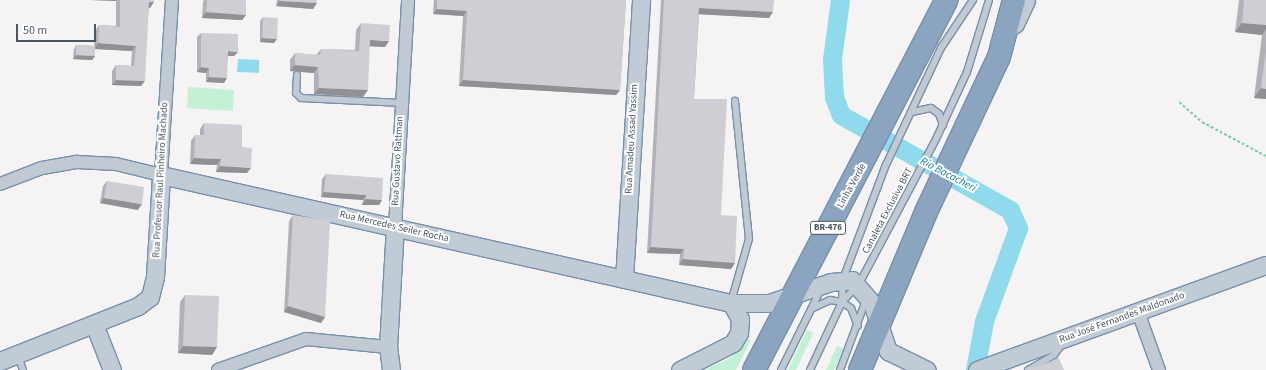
<!DOCTYPE html>
<html>
<head>
<meta charset="utf-8">
<style>
	body { margin:0 }
	#map { position:relative; width:1266px; height:370px; overflow:hidden; background:#f5f3f3; font-family:"Source Sans 3",sans-serif }
	div>[style] { position:absolute }
	.green>* { inset:0; background:#c3f1d5 }
	.water>* { inset:0; background:#90daee }
	.river>* { height:19px; margin:-9.5px; padding:0 9.5px; transform-origin:9.5px; border-radius:9.5px; background:#90daee }
	.path>* { height:2px; margin-top:-1px; transform-origin:0; background:repeating-linear-gradient(90deg,#7ad0a6 0 3px,transparent 0 5px) }
	.roads { filter:drop-shadow(1px 0 #7690ad) drop-shadow(-1px 0 #7690ad) drop-shadow(0 1px #7690ad) drop-shadow(0 -1px #7690ad) }
	.lane>* { height:6px; margin:-3px; padding:0 3px; transform-origin:3px; border-radius:3px; background:#c1cad2 }
	.street>* { height:12px; margin:-6px; padding:0 6px; transform-origin:6px; border-radius:6px; background:#c1cad2 }
	.secondary>* { height:17px; margin:-8.5px; padding:0 8.5px; transform-origin:8.5px; border-radius:8.5px; background:#c1cbd6 }
	.highway>* { height:22px; margin:-11px; padding:0 11px; transform-origin:11px; border-radius:11px; background:#8ba5c1 }
	.wall>* { inset:0; background:#b0b2b7 }
	.shaded-wall>* { inset:0; background:#909195 }
	.building>* { inset:0; background:#cdcfd5 }
	span { translate:-50% -50%; white-space:nowrap; text-align:center; line-height:1.15; -webkit-text-stroke:4px #fff; paint-order:stroke }
	.shield-label span { padding:1px 3px; background:#fff; border:1px solid; border-radius:3px; -webkit-text-stroke-width:0 }
	.shield-label { font-size:9px; color:#4a5661; font-weight:700 }
	.street-label { font-size:10px; color:#4a5661 }
	.water-label { font-size:11px; color:#0c7c9b; font-style:italic }
	.scale { position:absolute; left:16px; top:24px; width:80px; height:18px; box-sizing:border-box; border:2px solid #4a5661; border-top:0; padding-left:5px; font-size:12px; line-height:14px; white-space:nowrap; color:#4a5661; -webkit-text-stroke:3px #fff; paint-order:stroke }
</style>
</head>
<body>
<div id="map">
	<div class="green">
		<div style="clip-path:polygon(188px 87px,234px 90px,233px 111px,187px 108px)"></div>
		<div style="clip-path:polygon(807px 330px,813px 333px,796px 370px,788px 370px)"></div>
		<div style="clip-path:polygon(748px 339px,751px 340px,736px 370px,705px 370px,732px 357px)"></div>
		<div style="clip-path:polygon(837px 346px,844px 349px,834px 370px,826px 370px)"></div>
	</div>
	<div class="water">
		<div style="clip-path:polygon(238px 59px,259px 60px,259px 73px,237px 72px)"></div>
	</div>
	<div class="river">
		<div style="left:840px;top:0;width:60px;rotate:97.7deg"></div>
		<div style="left:832px;top:59px;width:38px;rotate:87deg"></div>
		<div style="left:834px;top:97px;width:19px;rotate:69deg"></div>
		<div style="left:841px;top:115px;width:194px;rotate:29.3deg"></div>
		<div style="left:1010px;top:210px;width:20px;rotate:66deg"></div>
		<div style="left:1018px;top:228px;width:99px;rotate:110.1deg"></div>
		<div style="left:984px;top:321px;width:50px;rotate:100.4deg"></div>
	</div>
	<div class="path">
		<div style="left:1179px;top:102px;width:30px;rotate:41deg"></div>
		<div style="left:1202px;top:122px;width:72px;rotate:28deg"></div>
	</div>
	<div class="roads">
		<div class="lane">
			<div style="left:297px;top:75px;width:18px;rotate:93deg"></div>
			<div style="left:296px;top:93px;width:7px;rotate:45deg"></div>
			<div style="left:301px;top:98px;width:101px;rotate:2.8deg"></div>
			<div style="left:912px;top:112px;width:19px;rotate:-12deg"></div>
			<div style="left:931px;top:108px;width:10px;rotate:37deg"></div>
			<div style="left:939px;top:114px;width:12px;rotate:70deg"></div>
			<div style="left:731px;top:302px;width:66px;rotate:-74.1deg"></div>
			<div style="left:749px;top:239px;width:139px;rotate:-95.8deg"></div>
			<div style="left:842px;top:302px;width:23px;rotate:-88deg"></div>
			<div style="left:843px;top:279px;width:120px;rotate:-69.4deg"></div>
			<div style="left:885px;top:167px;width:132px;rotate:-64.8deg"></div>
			<div style="left:941px;top:48px;width:58px;rotate:-56.3deg"></div>
			<div style="left:813px;top:308px;width:19px;rotate:-25deg"></div>
			<div style="left:830px;top:300px;width:12px;rotate:9deg"></div>
			<div style="left:842px;top:302px;width:11px;rotate:34deg"></div>
			<div style="left:851px;top:308px;width:19px;rotate:69deg"></div>
			<div style="left:18px;top:355px;width:16px;rotate:72deg"></div>
			<div style="left:781px;top:370px;width:90px;rotate:-63.7deg"></div>
			<div style="left:810px;top:370px;width:75px;rotate:-64.8deg"></div>
			<div style="left:842px;top:302px;width:25px;rotate:-47deg"></div>
			<div style="left:859px;top:284px;width:164px;rotate:-62deg"></div>
			<div style="left:936px;top:139px;width:74px;rotate:-65.2deg"></div>
			<div style="left:967px;top:72px;width:75px;rotate:-73deg"></div>
			<div style="left:840px;top:370px;width:75px;rotate:-69.6deg"></div>
			<div style="left:1028px;top:370px;width:30px;rotate:-30deg"></div>
			<div style="left:1054px;top:355px;width:14px;rotate:-54deg"></div>
		</div>
		<div class="street">
			<div style="left:0;top:184px;width:45px;rotate:-20.9deg"></div>
			<div style="left:42px;top:168px;width:36px;rotate:-10deg"></div>
			<div style="left:77px;top:162px;width:39px;rotate:3deg"></div>
			<div style="left:116px;top:164px;width:46px;rotate:13.7deg"></div>
			<div style="left:161px;top:175px;width:175px;rotate:-86.4deg"></div>
			<div style="left:395px;top:227px;width:227px;rotate:-86.7deg"></div>
			<div style="left:1138px;top:312px;width:62px;rotate:70.1deg"></div>
			<div style="left:218px;top:370px;width:93px;rotate:-19.4deg"></div>
			<div style="left:306px;top:339px;width:82px;rotate:5.6deg"></div>
		</div>
		<div class="secondary">
			<div style="left:1015px;top:24px;width:26px;rotate:-65deg"></div>
			<div style="left:624px;top:279px;width:280px;rotate:-86.5deg"></div>
			<div style="left:94px;top:324px;width:49px;rotate:68.6deg"></div>
			<div style="left:0;top:361px;width:149px;rotate:-21.7deg"></div>
			<div style="left:138px;top:306px;width:15px;rotate:-37deg"></div>
			<div style="left:150px;top:297px;width:21px;rotate:-76deg"></div>
			<div style="left:155px;top:277px;width:102px;rotate:-86.6deg"></div>
			<div style="left:161px;top:175px;width:584px;rotate:12.66deg"></div>
			<div style="left:731px;top:303px;width:38px"></div>
			<div style="left:769px;top:303px;width:65px;rotate:-18.7deg"></div>
			<div style="left:831px;top:282px;width:21px;rotate:-5deg"></div>
			<div style="left:852px;top:280px;width:30px;rotate:49deg"></div>
			<div style="left:872px;top:303px;width:51px;rotate:71.6deg"></div>
			<div style="left:888px;top:351px;width:43px;rotate:26deg"></div>
			<div style="left:391px;top:370px;width:23px;rotate:-97deg"></div>
			<div style="left:388px;top:347px;width:120px;rotate:-86.7deg"></div>
			<div style="left:680px;top:370px;width:59px;rotate:-27deg"></div>
			<div style="left:733px;top:343px;width:12px;rotate:-59deg"></div>
			<div style="left:739px;top:333px;width:14px;rotate:-86deg"></div>
			<div style="left:740px;top:319px;width:18px;rotate:-119deg"></div>
			<div style="left:977px;top:370px;width:307px;rotate:-20deg"></div>
		</div>
		<div class="highway">
			<div style="left:754px;top:370px;width:417px;rotate:-62.5deg"></div>
			<div style="left:860px;top:370px;width:171px;rotate:-67.3deg"></div>
			<div style="left:926px;top:212px;width:171px;rotate:-64.8deg"></div>
			<div style="left:999px;top:57px;width:59px;rotate:-75.3deg"></div>
		</div>
	</div>
	<div class="wall">
		<div style="clip-path:polygon(91px 0,154px 0,150px 8px,149px 8px,141px 86px,112px 85px,112px 71px,116px 65px,131px 66px,132px 51px,95px 49px,95px 56px,92px 60px,73px 59px,74px 49px,76px 45px,94px 46px,95px 31px,99px 25px,116px 26px,116px 1px)"></div>
		<div style="clip-path:polygon(204px 0,246px 0,246px 15px,242px 20px,202px 18px,203px 2px)"></div>
		<div style="clip-path:polygon(277px 0,317px 0,313px 9px,276px 6px)"></div>
		<div style="clip-path:polygon(434px 0,626px 0,620px 90px,616px 95px,459px 86px,463px 16px,433px 14px)"></div>
		<div style="clip-path:polygon(661px 0,774px 0,769px 18px,699px 14px,694px 99px,721px 215px,735px 263px,731px 269px,679px 265px,680px 254px,647px 253px)"></div>
		<div style="clip-path:polygon(1239px 0,1266px 0,1266px 99px,1254px 98px,1262px 35px,1235px 32px)"></div>
		<div style="clip-path:polygon(263px 17px,277px 39px,274px 43px,260px 42px,260px 21px)"></div>
		<div style="clip-path:polygon(361px 23px,385px 47px,369px 46px,363px 97px,314px 94px,314px 73px,290px 71px,290px 60px,295px 53px,316px 55px,321px 49px,355px 50px,356px 30px)"></div>
		<div style="clip-path:polygon(201px 33px,234px 56px,228px 56px,224px 83px,206px 82px,206px 73px,197px 72px,197px 37px)"></div>
		<div style="clip-path:polygon(204px 123px,242px 147px,247px 173px,216px 172px,217px 165px,190px 164px,191px 141px,195px 135px,200px 135px,200px 129px)"></div>
		<div style="clip-path:polygon(326px 174px,382px 200px,379px 205px,362px 205px,363px 200px,321px 197px,322px 179px)"></div>
		<div style="clip-path:polygon(107px 181px,138px 210px,100px 203px,103px 186px)"></div>
		<div style="clip-path:polygon(293px 215px,325px 317px,321px 323px,284px 312px,289px 221px)"></div>
		<div style="clip-path:polygon(185px 295px,217px 347px,212px 355px,178px 353px,180px 302px)"></div>
	</div>
	<div class="shaded-wall">
		<div style="clip-path:polygon(91px 0,117px 0,116px 1px)"></div>
		<div style="clip-path:polygon(280px 1px,317px 3px,313px 9px,276px 6px)"></div>
		<div style="clip-path:polygon(149px 2px,154px 2px,150px 8px,145px 8px)"></div>
		<div style="clip-path:polygon(699px 8px,773px 12px,769px 18px,695px 14px)"></div>
		<div style="clip-path:polygon(437px 9px,467px 11px,463px 16px,433px 14px)"></div>
		<div style="clip-path:polygon(206px 12px,246px 15px,242px 20px,202px 18px)"></div>
		<div style="clip-path:polygon(1242px 23px,1266px 25px,1266px 29px,1262px 35px,1235px 32px)"></div>
		<div style="clip-path:polygon(262px 38px,277px 39px,274px 43px,260px 42px)"></div>
		<div style="clip-path:polygon(370px 40px,389px 41px,385px 47px,365px 46px)"></div>
		<div style="clip-path:polygon(98px 43px,136px 46px,132px 51px,94px 49px)"></div>
		<div style="clip-path:polygon(228px 51px,238px 52px,234px 56px,225px 56px)"></div>
		<div style="clip-path:polygon(76px 55px,95px 56px,92px 60px,73px 59px)"></div>
		<div style="clip-path:polygon(295px 65px,318px 67px,314px 73px,290px 71px)"></div>
		<div style="clip-path:polygon(201px 67px,209px 68px,206px 73px,197px 72px)"></div>
		<div style="clip-path:polygon(209px 77px,227px 78px,224px 83px,206px 82px)"></div>
		<div style="clip-path:polygon(116px 80px,145px 81px,141px 86px,112px 85px)"></div>
		<div style="clip-path:polygon(463px 80px,620px 90px,616px 95px,459px 86px)"></div>
		<div style="clip-path:polygon(319px 88px,368px 90px,363px 97px,314px 94px)"></div>
		<div style="clip-path:polygon(1261px 88px,1266px 89px,1266px 99px,1254px 98px)"></div>
		<div style="clip-path:polygon(194px 158px,221px 159px,217px 165px,190px 164px)"></div>
		<div style="clip-path:polygon(220px 166px,251px 168px,247px 173px,216px 172px)"></div>
		<div style="clip-path:polygon(324px 192px,366px 195px,363px 200px,321px 197px)"></div>
		<div style="clip-path:polygon(104px 198px,142px 204px,138px 210px,100px 203px)"></div>
		<div style="clip-path:polygon(366px 199px,382px 200px,379px 205px,362px 205px)"></div>
		<div style="clip-path:polygon(651px 247px,684px 249px,680px 254px,647px 253px)"></div>
		<div style="clip-path:polygon(683px 259px,735px 263px,731px 269px,679px 265px)"></div>
		<div style="clip-path:polygon(288px 306px,325px 317px,321px 323px,284px 312px)"></div>
		<div style="clip-path:polygon(183px 346px,217px 347px,212px 355px,178px 353px)"></div>
	</div>
	<div class="building">
		<div style="clip-path:polygon(120px 0,154px 0,154px 2px,149px 2px,145px 81px,116px 80px,116px 65px,134px 66px,136px 46px,98px 43px,99px 25px,120px 27px)"></div>
		<div style="clip-path:polygon(207px 0,246px 0,246px 15px,206px 12px)"></div>
		<div style="clip-path:polygon(280px 0,317px 0,317px 3px,280px 1px)"></div>
		<div style="clip-path:polygon(437px 0,626px 0,620px 90px,463px 80px,467px 11px,437px 9px)"></div>
		<div style="clip-path:polygon(664px 0,774px 0,773px 12px,699px 8px,694px 99px,727px 99px,721px 215px,737px 216px,735px 263px,683px 259px,684px 249px,651px 247px)"></div>
		<div style="clip-path:polygon(1244px 0,1266px 0,1266px 25px,1242px 23px)"></div>
		<div style="clip-path:polygon(263px 17px,278px 18px,277px 39px,262px 38px)"></div>
		<div style="clip-path:polygon(361px 23px,390px 25px,389px 41px,370px 40px,368px 90px,319px 88px,318px 67px,295px 65px,295px 53px,320px 55px,321px 49px,359px 51px)"></div>
		<div style="clip-path:polygon(201px 33px,238px 34px,238px 52px,228px 51px,227px 78px,209px 77px,209px 68px,201px 67px)"></div>
		<div style="clip-path:polygon(76px 45px,95px 46px,95px 56px,76px 55px)"></div>
		<div style="clip-path:polygon(1266px 50px,1266px 89px,1261px 88px)"></div>
		<div style="clip-path:polygon(204px 123px,242px 125px,242px 147px,252px 148px,251px 168px,220px 166px,221px 159px,194px 158px,195px 135px,204px 135px)"></div>
		<div style="clip-path:polygon(326px 174px,383px 178px,382px 200px,366px 199px,366px 195px,324px 192px)"></div>
		<div style="clip-path:polygon(107px 181px,144px 187px,142px 204px,104px 198px)"></div>
		<div style="clip-path:polygon(293px 215px,330px 221px,325px 317px,288px 306px)"></div>
		<div style="clip-path:polygon(185px 295px,219px 296px,217px 347px,183px 346px)"></div>
		<div style="clip-path:polygon(1059px 358px,1064px 370px,1028px 370px,1027px 367px,1034px 368px)"></div>
	</div>
	<div class="shield-label">
		<span style="left:828px;top:228px">BR-476</span>
	</div>
	<div class="street-label">
		<span style="left:632px;top:139px;rotate:-87deg">Rua Amadeu Assad Yassim</span>
		<span style="left:398px;top:161px;rotate:-87deg">Rua Gustavo Rattman</span>
		<span style="left:161px;top:180px;rotate:-87deg">Rua Professor Raul Pinheiro Machado</span>
		<span style="left:852px;top:186px;rotate:-61deg">Linha Verde</span>
		<span style="left:888px;top:211px;rotate:-62deg">Canaleta Exclusiva BRT</span>
		<span style="left:394px;top:227px;rotate:13deg">Rua Mercedes Seiler Rocha</span>
		<span style="left:1122px;top:318px;rotate:-20deg">Rua José Fernandes Maldonado</span>
	</div>
	<div class="water-label">
		<span style="left:948px;top:175px;rotate:28deg">Rio Bacacheri</span>
	</div>
	<div class="scale">50 m</div>
</div>
</body>
</html>
